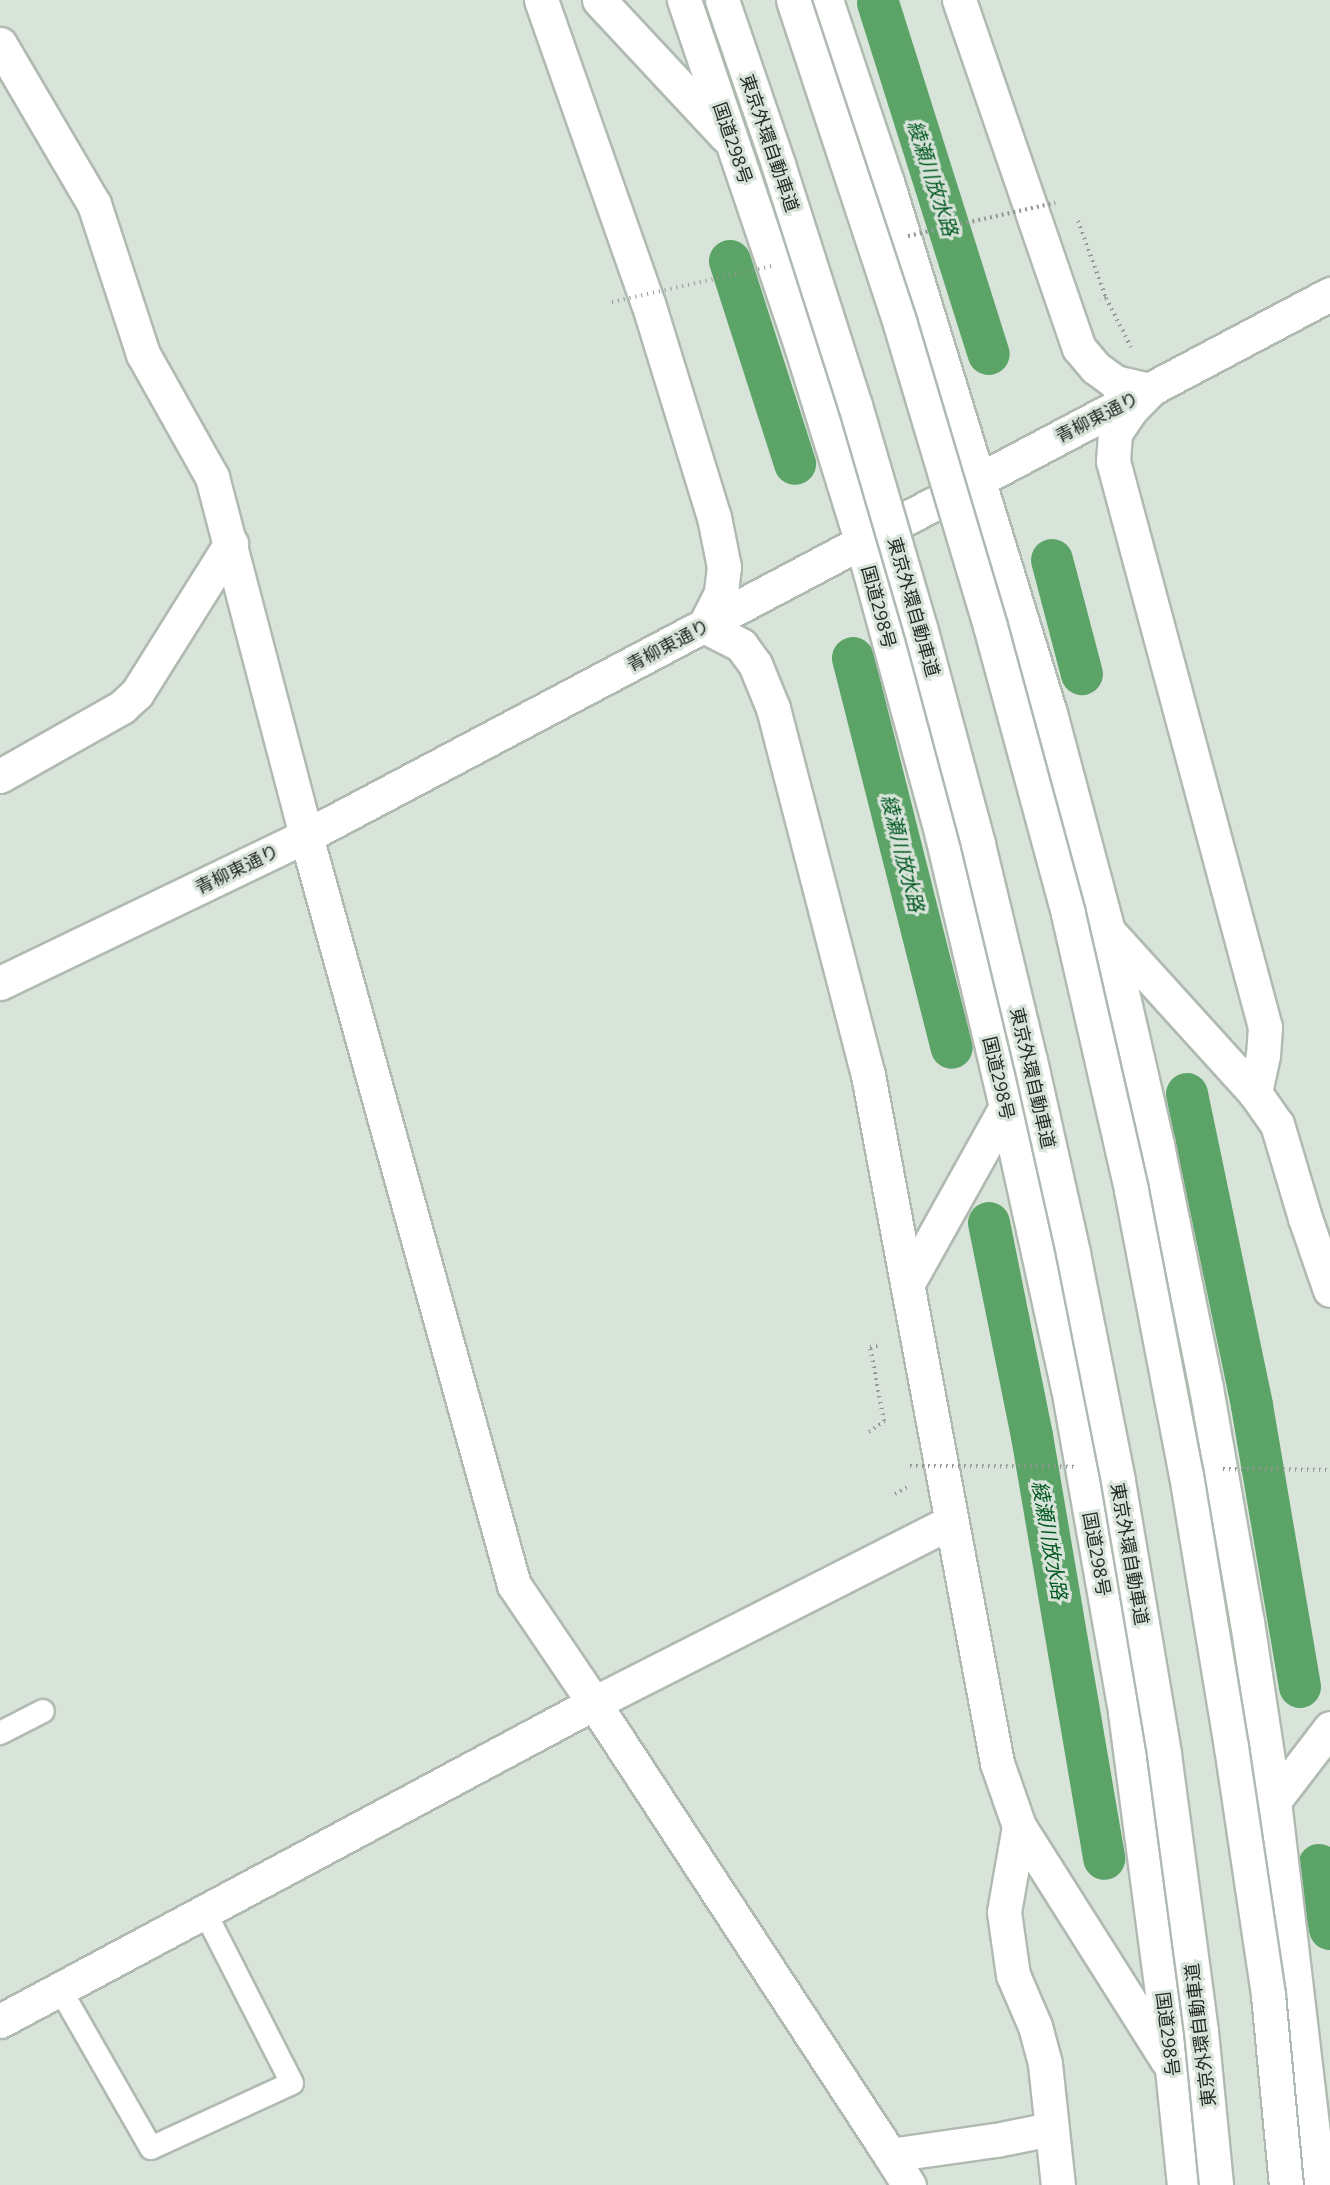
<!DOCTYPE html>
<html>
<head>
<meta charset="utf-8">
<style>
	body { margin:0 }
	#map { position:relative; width:1330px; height:2185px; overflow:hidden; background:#d8e3d9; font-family:"Open Sans","Noto Sans JP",sans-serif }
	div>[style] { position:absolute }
	.canal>* { height:42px; margin:-21px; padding:0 21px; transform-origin:21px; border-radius:21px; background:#5ba367 }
	.path>* { height:4px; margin-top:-2px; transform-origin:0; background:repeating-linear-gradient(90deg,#909891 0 1.5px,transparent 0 6px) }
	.roads { filter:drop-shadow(2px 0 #b0bab1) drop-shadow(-2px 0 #b0bab1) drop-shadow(0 2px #b0bab1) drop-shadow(0 -2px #b0bab1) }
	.lane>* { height:22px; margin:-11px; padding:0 11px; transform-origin:11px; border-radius:11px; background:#fff }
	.street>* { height:33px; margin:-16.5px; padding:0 16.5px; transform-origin:16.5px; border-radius:16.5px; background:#fff }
	.secondary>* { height:33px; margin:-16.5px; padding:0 16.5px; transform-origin:16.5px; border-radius:16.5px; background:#fff }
	.highway>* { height:33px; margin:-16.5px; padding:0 16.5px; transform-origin:16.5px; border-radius:16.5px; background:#fff }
	.path-bridge>* { height:4px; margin-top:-2px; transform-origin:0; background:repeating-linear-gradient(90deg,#909891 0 1.5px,transparent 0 6px) }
	.bridges { filter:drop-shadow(2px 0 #b0bab1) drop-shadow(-2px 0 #b0bab1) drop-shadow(0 2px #b0bab1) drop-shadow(0 -2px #b0bab1) }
	.highway-bridge>* { height:33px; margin:-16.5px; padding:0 16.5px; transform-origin:16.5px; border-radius:16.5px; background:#fff }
	span { translate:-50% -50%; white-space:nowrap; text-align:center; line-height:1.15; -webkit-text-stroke:6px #d8e3d9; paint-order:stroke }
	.street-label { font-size:18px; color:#242825 }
	.water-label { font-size:20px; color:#015820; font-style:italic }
</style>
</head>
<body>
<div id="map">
	<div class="canal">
		<div style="left:878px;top:3px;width:368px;rotate:72.5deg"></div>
		<div style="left:730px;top:261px;width:213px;rotate:72.2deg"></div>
		<div style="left:1052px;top:560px;width:118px;rotate:75.3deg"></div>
		<div style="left:853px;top:658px;width:402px;rotate:75.8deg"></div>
		<div style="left:1187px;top:1094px;width:319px;rotate:78.2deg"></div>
		<div style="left:1252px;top:1406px;width:285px;rotate:80.3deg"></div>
		<div style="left:989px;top:1223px;width:217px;rotate:78.6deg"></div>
		<div style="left:1032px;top:1436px;width:429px;rotate:80.3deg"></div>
		<div style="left:1319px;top:1865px;width:65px;rotate:80.2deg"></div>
	</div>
	<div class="path">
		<div style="left:1078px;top:221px;width:82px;rotate:70deg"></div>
		<div style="left:1106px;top:298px;width:6px;rotate:162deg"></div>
		<div style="left:1106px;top:298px;width:55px;rotate:63deg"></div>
		<div style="left:869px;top:1432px;width:19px;rotate:-36deg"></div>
		<div style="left:884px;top:1421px;width:75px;rotate:-100.7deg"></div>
		<div style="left:870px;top:1347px;width:10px;rotate:-11deg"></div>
		<div style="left:895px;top:1494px;width:14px;rotate:-30deg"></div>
	</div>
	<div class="roads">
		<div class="lane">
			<div style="left:0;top:1733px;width:48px;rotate:-27.1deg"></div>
			<div style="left:60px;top:1989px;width:183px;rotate:60.2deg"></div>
			<div style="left:151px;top:2148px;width:155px;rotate:-24.7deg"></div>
			<div style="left:292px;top:2083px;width:192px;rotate:-117deg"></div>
		</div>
		<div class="street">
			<div style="left:541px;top:0;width:321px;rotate:70.6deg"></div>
			<div style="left:648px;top:303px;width:224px;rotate:72.9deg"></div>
			<div style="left:714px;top:517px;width:51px;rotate:78.7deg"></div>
			<div style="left:724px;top:567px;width:26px;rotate:97deg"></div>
			<div style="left:721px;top:593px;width:37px;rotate:117deg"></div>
			<div style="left:704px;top:626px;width:42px;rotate:27.2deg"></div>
			<div style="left:741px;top:645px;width:24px;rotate:54deg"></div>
			<div style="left:755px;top:664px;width:48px;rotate:67.8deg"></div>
			<div style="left:773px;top:708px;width:379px;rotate:75.5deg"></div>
			<div style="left:868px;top:1075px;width:700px;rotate:79.38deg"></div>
			<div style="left:997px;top:1763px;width:67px;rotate:70.8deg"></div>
			<div style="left:1019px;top:1826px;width:87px;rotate:99.9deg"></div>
			<div style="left:1004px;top:1912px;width:64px;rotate:81.9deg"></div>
			<div style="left:1013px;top:1975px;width:56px;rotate:66.7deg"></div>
			<div style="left:1035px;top:2026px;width:39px;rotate:75deg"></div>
			<div style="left:1045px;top:2064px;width:122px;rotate:83.9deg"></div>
			<div style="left:959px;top:0;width:368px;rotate:71deg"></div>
			<div style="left:1079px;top:348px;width:26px;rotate:50deg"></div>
			<div style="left:1096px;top:368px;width:24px;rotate:36deg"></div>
			<div style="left:1115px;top:382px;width:36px;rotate:13deg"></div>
			<div style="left:1150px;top:390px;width:29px;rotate:134deg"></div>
			<div style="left:1130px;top:411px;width:27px;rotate:124deg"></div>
			<div style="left:1115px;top:433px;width:28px;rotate:94deg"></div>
			<div style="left:1113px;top:461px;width:586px;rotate:74.97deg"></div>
			<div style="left:1265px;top:1027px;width:28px;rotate:94deg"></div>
			<div style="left:1263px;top:1055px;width:39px;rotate:102deg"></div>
			<div style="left:1255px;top:1093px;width:38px;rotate:55deg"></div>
			<div style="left:1277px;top:1124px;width:98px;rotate:73.4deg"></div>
			<div style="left:1305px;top:1218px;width:76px;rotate:70.9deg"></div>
			<div style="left:0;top:44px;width:186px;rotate:59.6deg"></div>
			<div style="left:94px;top:204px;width:158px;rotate:71.9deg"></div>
			<div style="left:143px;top:354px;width:141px;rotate:60.7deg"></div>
			<div style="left:212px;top:477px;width:371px;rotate:75.3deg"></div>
			<div style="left:306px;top:836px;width:777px;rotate:74.48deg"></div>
			<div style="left:514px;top:1585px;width:143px;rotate:55.9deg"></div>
			<div style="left:594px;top:1703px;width:540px;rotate:56.78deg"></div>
			<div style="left:890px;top:2155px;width:107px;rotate:-8.1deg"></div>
			<div style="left:996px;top:2140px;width:56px;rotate:-11.3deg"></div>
			<div style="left:0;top:776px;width:140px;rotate:-29.5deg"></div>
			<div style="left:122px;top:707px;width:21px;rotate:-43deg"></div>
			<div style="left:137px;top:693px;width:177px;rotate:-57.9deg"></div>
			<div style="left:0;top:2021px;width:674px;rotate:-28.16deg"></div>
			<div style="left:594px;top:1703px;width:400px;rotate:-26.9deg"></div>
			<div style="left:890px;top:2155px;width:36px;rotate:58deg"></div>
		</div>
		<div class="secondary">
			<div style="left:0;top:983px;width:339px;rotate:-25.7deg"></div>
			<div style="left:306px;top:836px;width:1159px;rotate:-27.89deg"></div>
		</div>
		<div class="highway">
			<div style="left:599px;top:0;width:186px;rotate:47deg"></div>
			<div style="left:684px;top:0;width:365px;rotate:71.3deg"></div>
			<div style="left:801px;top:346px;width:206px;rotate:72.8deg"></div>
			<div style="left:862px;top:543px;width:304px;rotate:74.7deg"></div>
			<div style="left:942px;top:836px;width:278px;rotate:76.7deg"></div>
			<div style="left:1006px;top:1107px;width:288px;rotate:77.6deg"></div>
			<div style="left:1068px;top:1388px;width:329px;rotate:80deg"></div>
			<div style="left:1125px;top:1712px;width:360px;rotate:82.5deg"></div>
			<div style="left:1172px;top:2069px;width:117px;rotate:84.1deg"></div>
			<div style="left:826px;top:0;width:192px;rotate:71.5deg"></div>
			<div style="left:887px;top:182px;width:555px;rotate:72.94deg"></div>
			<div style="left:1050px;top:713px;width:226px;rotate:75.1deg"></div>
			<div style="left:1108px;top:931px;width:220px;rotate:77.1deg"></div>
			<div style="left:1157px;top:1145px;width:248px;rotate:78.6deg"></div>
			<div style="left:1206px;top:1388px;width:238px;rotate:80.1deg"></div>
			<div style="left:1247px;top:1622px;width:181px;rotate:81.4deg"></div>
			<div style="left:1274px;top:1801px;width:387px;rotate:83.3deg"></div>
			<div style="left:1109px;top:932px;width:217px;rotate:47.8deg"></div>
			<div style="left:908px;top:1283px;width:201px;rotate:-60.9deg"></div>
			<div style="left:1274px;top:1801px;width:92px;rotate:-52.5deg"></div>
			<div style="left:1019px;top:1826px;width:277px;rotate:57.7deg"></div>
		</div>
	</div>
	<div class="path-bridge">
		<div style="left:908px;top:236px;width:151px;rotate:-12.7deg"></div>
		<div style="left:612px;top:302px;width:164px;rotate:-12.7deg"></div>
		<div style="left:910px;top:1466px;width:167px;rotate:0.3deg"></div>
		<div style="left:1223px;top:1469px;width:107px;rotate:0.5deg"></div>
	</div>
	<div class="bridges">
		<div class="highway-bridge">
			<div style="left:722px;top:0;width:173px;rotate:71.1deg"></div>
			<div style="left:778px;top:164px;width:253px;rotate:72.3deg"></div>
			<div style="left:855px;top:405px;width:231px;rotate:73.7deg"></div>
			<div style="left:920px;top:627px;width:225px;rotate:75deg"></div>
			<div style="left:978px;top:844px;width:222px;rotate:76.5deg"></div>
			<div style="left:1030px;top:1060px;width:198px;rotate:77.4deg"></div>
			<div style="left:1073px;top:1253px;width:232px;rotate:78.8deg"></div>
			<div style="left:1118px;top:1481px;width:277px;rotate:80.4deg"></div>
			<div style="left:1164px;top:1754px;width:279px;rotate:82.4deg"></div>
			<div style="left:1201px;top:2031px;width:155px;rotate:84.4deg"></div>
			<div style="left:793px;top:0;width:341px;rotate:71.7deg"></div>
			<div style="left:900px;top:324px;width:315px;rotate:73.4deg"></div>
			<div style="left:990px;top:626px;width:298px;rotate:74.8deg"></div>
			<div style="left:1068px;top:914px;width:283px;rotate:77.1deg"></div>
			<div style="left:1131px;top:1190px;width:290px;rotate:79.1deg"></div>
			<div style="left:1186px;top:1475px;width:276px;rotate:80.6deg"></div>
			<div style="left:1231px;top:1747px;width:251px;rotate:81.5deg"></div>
			<div style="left:1268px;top:1995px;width:191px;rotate:84.6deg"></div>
		</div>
	</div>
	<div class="street-label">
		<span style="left:733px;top:143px;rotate:71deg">国道298号</span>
		<span style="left:770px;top:143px;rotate:71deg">東京外環自動車道</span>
		<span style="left:1097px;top:417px;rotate:-27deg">青柳東通り</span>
		<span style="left:879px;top:607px;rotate:75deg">国道298号</span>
		<span style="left:914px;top:607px;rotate:74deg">東京外環自動車道</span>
		<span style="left:668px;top:645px;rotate:-28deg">青柳東通り</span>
		<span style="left:237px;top:869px;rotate:-26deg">青柳東通り</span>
		<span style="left:999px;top:1078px;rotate:77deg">国道298号</span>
		<span style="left:1033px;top:1078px;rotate:77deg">東京外環自動車道</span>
		<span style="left:1097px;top:1554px;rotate:80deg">国道298号</span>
		<span style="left:1130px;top:1554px;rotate:80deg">東京外環自動車道</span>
		<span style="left:1168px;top:2034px;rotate:83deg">国道298号</span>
		<span style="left:1200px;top:2035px;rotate:-97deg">東京外環自動車道</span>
	</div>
	<div class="water-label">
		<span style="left:933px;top:178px;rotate:72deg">綾瀬川放水路</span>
		<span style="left:903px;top:853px;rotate:76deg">綾瀬川放水路</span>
		<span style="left:1050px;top:1540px;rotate:80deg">綾瀬川放水路</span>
	</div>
</div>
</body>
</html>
